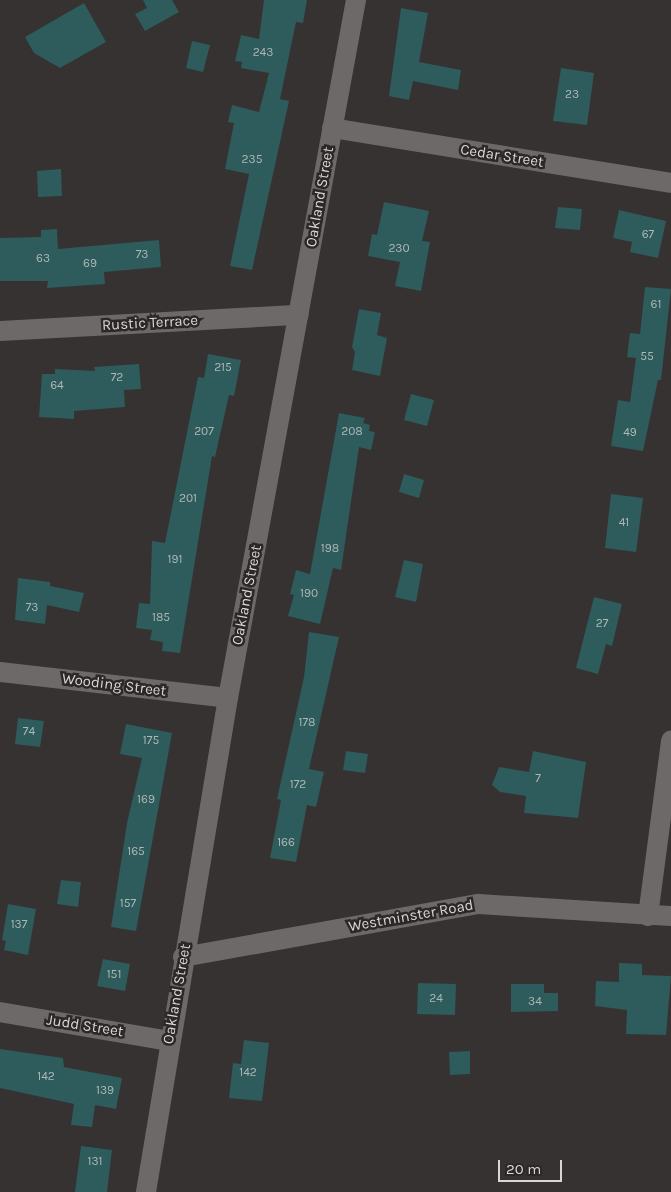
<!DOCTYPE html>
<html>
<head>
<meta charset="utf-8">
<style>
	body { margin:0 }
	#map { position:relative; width:671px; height:1192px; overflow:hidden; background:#353231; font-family:Karla,sans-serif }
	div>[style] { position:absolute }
	.building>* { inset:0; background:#2e5b5b }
	.street>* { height:20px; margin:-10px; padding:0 10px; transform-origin:10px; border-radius:10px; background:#6c6968 }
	span { translate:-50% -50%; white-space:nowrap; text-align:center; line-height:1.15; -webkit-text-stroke:5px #2b2827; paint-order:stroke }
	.number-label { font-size:12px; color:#aeb8b7 }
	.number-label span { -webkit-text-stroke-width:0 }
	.street-label { font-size:15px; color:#d9d7d6 }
	.scale { position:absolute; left:498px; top:1160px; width:64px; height:22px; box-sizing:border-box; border:2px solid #d9d7d6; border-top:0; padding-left:6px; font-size:15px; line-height:18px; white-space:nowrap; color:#d9d7d6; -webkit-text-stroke:4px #2b2827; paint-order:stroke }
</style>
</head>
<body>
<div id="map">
	<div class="building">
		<div style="clip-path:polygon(143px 0,172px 0,179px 12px,145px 31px,135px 14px,147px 8px)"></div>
		<div style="clip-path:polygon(264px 0,307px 0,303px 23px,296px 22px,280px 99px,289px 101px,252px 270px,230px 266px,249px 174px,225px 169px,234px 123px,228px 122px,232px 105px,259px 112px,269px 73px,241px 68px,242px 62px,235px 61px,241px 35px,259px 39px)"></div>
		<div style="clip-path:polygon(84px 3px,106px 42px,60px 68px,34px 53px,25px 37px)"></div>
		<div style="clip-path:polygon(401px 8px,428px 13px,419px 62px,461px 70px,458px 90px,413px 81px,409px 100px,389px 96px)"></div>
		<div style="clip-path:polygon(192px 41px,210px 45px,203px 72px,186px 68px)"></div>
		<div style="clip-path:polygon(561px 68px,594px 73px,587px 125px,553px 121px)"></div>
		<div style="clip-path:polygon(61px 169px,62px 196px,38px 197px,37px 171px)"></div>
		<div style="clip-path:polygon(384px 202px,429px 211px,422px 241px,430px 242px,421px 291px,395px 286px,400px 262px,368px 256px,372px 234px,377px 235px)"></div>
		<div style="clip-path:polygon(558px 207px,582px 209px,580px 230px,555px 228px)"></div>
		<div style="clip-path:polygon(619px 210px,666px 221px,658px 258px,630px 252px,632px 242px,613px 238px)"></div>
		<div style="clip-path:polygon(57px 229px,58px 249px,159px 240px,161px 267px,104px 272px,105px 284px,47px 288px,48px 281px,0 281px,0 238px,41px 237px,41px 230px)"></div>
		<div style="clip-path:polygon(645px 287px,671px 289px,661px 380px,658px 380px,643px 451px,611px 446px,618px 400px,630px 402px,636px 358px,627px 357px,630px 333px,640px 334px)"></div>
		<div style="clip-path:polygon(359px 309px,381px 313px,377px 335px,387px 338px,380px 376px,352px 370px,355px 352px,352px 347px)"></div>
		<div style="clip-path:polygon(208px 354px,241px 360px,234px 396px,229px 395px,215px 457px,212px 456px,180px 653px,162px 651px,163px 642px,150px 640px,152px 630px,136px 628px,139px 603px,150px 604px,152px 541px,165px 543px,198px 377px,204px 378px)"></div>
		<div style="clip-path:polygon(139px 364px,141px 389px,124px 390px,125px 407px,74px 411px,74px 419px,39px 417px,42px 374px,55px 374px,55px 369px,95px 371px,94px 367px)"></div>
		<div style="clip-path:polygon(411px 394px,434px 400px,427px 426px,404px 420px)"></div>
		<div style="clip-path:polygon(339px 413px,365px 418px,363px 423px,370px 425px,369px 431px,375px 432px,371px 450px,359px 447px,341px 570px,333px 568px,320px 624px,288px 616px,294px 595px,290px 594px,296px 570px,310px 574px)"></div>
		<div style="clip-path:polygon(404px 474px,424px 480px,419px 498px,399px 492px)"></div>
		<div style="clip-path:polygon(611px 494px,643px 498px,636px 552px,605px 548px)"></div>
		<div style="clip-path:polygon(404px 560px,423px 564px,416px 602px,395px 597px)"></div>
		<div style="clip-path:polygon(18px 578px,50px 582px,50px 586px,84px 593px,79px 612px,47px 605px,45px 624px,15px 620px)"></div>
		<div style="clip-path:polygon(594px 597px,622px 604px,612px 646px,606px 644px,598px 674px,576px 668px)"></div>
		<div style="clip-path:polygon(309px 632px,339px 637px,309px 769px,324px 772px,316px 807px,307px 805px,296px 862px,270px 858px,281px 800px,277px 799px,304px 677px)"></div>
		<div style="clip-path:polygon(18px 718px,44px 721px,40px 747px,15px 744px)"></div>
		<div style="clip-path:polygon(126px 724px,172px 733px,136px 931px,111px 927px,127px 823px,142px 758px,120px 754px)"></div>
		<div style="clip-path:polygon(346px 751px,368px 754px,365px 773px,343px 770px)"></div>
		<div style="clip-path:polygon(533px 751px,586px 762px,578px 818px,524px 813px,526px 796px,500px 792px,492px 785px,499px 767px,529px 772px)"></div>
		<div style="clip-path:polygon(61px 880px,81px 882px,78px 907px,57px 904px)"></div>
		<div style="clip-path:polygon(8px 904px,36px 909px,28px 955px,4px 950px,6px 941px,2px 940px)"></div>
		<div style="clip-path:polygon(103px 959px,130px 964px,125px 991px,97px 986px)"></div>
		<div style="clip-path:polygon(619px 963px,642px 964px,642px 975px,671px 976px,666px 1035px,626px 1034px,627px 1010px,595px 1006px,596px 981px,619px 982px)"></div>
		<div style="clip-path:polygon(418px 983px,456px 984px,455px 1015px,417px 1014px)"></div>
		<div style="clip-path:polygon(511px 984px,544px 984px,544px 993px,558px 993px,558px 1011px,511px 1012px)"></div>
		<div style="clip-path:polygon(244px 1040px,269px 1043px,262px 1101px,229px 1098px,233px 1063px,241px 1064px)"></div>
		<div style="clip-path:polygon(0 1049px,63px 1058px,64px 1067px,122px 1078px,116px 1109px,95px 1105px,92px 1127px,71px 1125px,74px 1104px,0 1088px)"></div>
		<div style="clip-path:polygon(470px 1051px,470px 1074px,450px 1075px,449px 1052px)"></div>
		<div style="clip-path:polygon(81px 1146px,112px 1150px,107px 1192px,75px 1192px)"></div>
	</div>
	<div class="street">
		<div style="left:332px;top:128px;width:343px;rotate:9.2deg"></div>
		<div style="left:0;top:331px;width:299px;rotate:-3.1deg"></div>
		<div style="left:0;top:672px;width:229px;rotate:6.5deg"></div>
		<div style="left:648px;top:916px;width:177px;rotate:-82.5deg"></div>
		<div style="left:183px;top:957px;width:300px;rotate:-10.2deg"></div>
		<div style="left:478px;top:904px;width:193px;rotate:3.6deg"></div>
		<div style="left:0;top:1012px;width:171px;rotate:9.7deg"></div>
		<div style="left:146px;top:1192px;width:501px;rotate:-80.58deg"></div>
		<div style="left:228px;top:698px;width:710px;rotate:-79.61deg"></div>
	</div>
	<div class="number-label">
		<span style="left:263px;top:53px">243</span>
		<span style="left:572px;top:95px">23</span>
		<span style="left:252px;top:160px">235</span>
		<span style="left:648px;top:235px">67</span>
		<span style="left:399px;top:249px">230</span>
		<span style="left:142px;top:255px">73</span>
		<span style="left:43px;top:259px">63</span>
		<span style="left:90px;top:264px">69</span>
		<span style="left:656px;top:305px">61</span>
		<span style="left:647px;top:357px">55</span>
		<span style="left:223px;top:368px">215</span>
		<span style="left:117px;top:378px">72</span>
		<span style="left:57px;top:386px">64</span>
		<span style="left:204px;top:432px">207</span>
		<span style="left:352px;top:432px">208</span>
		<span style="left:630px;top:433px">49</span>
		<span style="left:188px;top:499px">201</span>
		<span style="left:624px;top:523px">41</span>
		<span style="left:330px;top:549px">198</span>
		<span style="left:175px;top:560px">191</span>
		<span style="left:309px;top:594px">190</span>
		<span style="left:32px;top:608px">73</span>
		<span style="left:161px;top:618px">185</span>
		<span style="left:602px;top:624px">27</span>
		<span style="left:307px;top:723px">178</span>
		<span style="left:29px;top:732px">74</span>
		<span style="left:151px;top:741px">175</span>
		<span style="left:538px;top:779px">7</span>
		<span style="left:298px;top:785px">172</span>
		<span style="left:146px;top:800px">169</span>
		<span style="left:286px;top:843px">166</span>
		<span style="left:136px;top:852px">165</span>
		<span style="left:128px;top:904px">157</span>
		<span style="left:19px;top:925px">137</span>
		<span style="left:114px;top:975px">151</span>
		<span style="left:436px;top:999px">24</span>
		<span style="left:535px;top:1002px">34</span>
		<span style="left:248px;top:1073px">142</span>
		<span style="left:46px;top:1077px">142</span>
		<span style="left:105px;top:1091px">139</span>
		<span style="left:95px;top:1162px">131</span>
	</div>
	<div class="street-label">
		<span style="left:502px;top:156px;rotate:9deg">Cedar Street</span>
		<span style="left:320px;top:197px;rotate:-80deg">Oakland Street</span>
		<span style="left:150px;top:323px;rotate:-3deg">Rustic Terrace</span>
		<span style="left:247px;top:595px;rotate:-79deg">Oakland Street</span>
		<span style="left:114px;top:685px;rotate:7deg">Wooding Street</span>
		<span style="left:411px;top:916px;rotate:-10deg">Westminster Road</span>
		<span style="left:177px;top:994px;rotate:-80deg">Oakland Street</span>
		<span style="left:85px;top:1026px;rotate:9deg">Judd Street</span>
	</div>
	<div class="scale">20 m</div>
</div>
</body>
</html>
